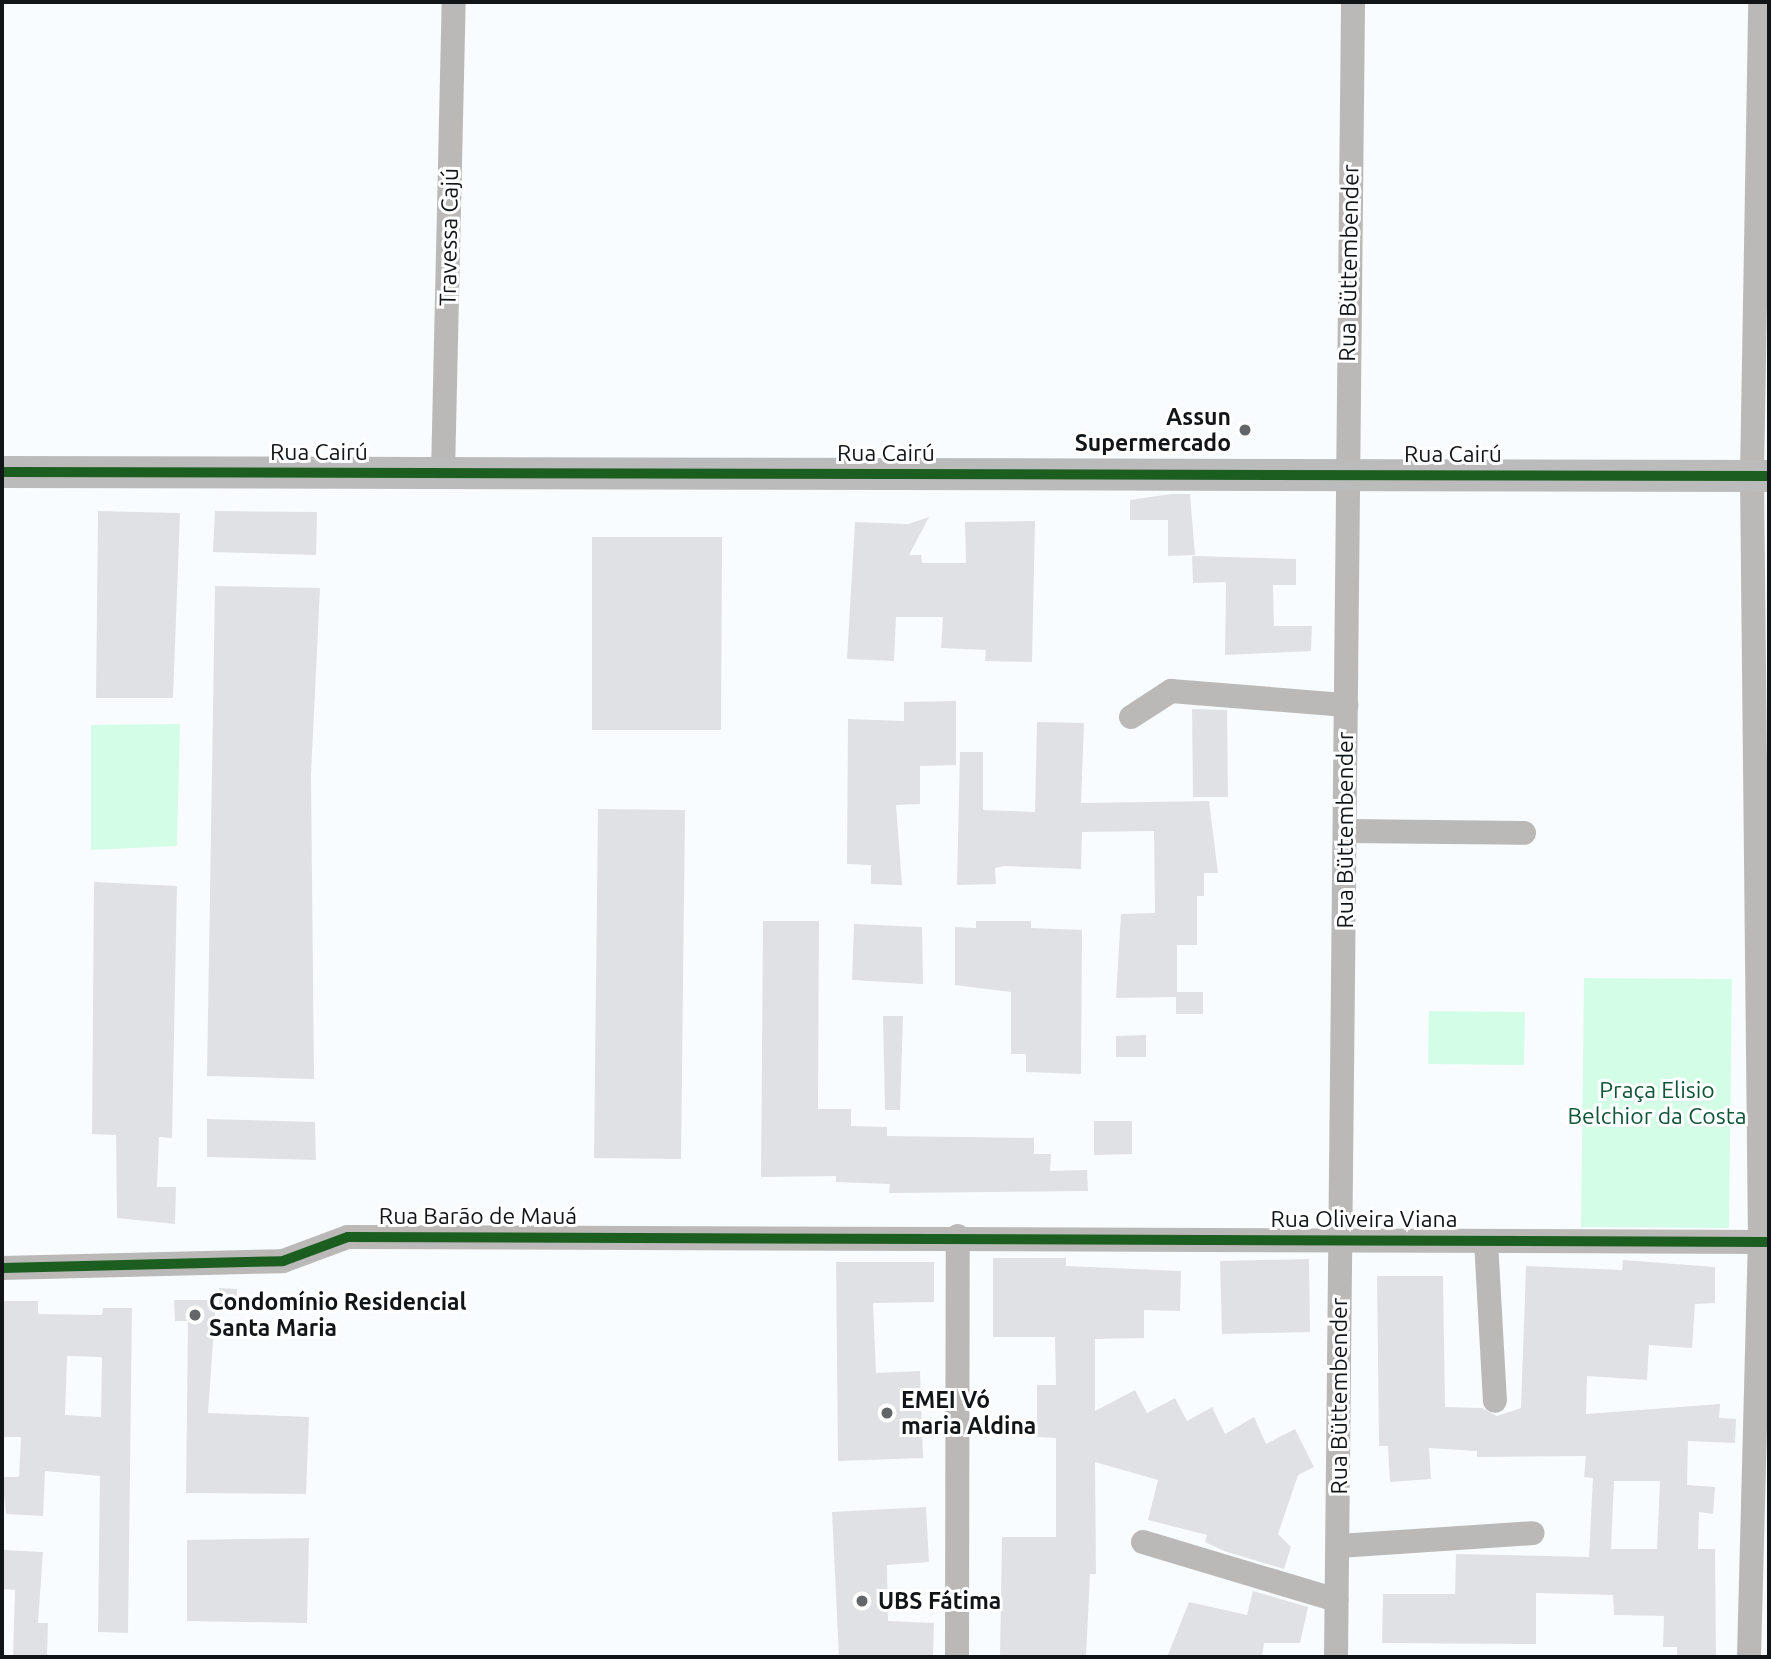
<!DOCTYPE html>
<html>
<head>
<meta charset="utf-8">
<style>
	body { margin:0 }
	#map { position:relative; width:1771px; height:1659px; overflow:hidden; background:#f9fcfe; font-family:Ubuntu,sans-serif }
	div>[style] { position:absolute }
	.green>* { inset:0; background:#d4fde7 }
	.building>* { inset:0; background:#e0e1e4 }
	.minor>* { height:24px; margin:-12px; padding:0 12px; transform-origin:12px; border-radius:12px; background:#bab9b8 }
	.major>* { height:32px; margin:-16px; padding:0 16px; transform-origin:16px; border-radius:16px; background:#bcbbbc }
	.cycleway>* { height:10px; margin:-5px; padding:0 5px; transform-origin:5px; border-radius:5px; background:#1b5e20 }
	.dots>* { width:19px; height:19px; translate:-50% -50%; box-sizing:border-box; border:4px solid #fff; border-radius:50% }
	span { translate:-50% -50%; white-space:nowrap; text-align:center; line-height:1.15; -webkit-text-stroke:6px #fff; paint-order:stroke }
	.street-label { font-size:23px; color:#121518 }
	.poi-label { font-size:23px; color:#121518; font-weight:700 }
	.right { translate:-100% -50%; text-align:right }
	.left { translate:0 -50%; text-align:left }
	.park-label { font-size:23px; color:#0e5637 }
	.frame { position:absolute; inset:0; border:4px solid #121518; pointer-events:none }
</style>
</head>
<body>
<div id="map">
	<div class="green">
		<div style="clip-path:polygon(180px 724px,177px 846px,91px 850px,91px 725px)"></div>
		<div style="clip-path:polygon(1584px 978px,1732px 979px,1729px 1228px,1581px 1227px)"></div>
		<div style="clip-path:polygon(1429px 1011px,1525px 1012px,1524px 1065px,1428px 1064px)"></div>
	</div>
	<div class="building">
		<div style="clip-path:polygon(1171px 494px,1190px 494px,1195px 555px,1168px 556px,1168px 520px,1130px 520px,1130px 500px)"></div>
		<div style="clip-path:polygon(98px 511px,180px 513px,173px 698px,96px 698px)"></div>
		<div style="clip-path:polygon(215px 511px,317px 512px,316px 555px,213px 552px)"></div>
		<div style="clip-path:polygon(929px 517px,909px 555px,921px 555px,922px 563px,966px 563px,965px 522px,1035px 521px,1032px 662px,985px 661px,986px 650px,941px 648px,943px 617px,896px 617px,894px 661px,847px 659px,855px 522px,908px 524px)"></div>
		<div style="clip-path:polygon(592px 537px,722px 537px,721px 730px,592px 730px)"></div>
		<div style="clip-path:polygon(1192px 556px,1296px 559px,1296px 585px,1273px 585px,1274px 626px,1312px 626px,1311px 651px,1225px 655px,1226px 582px,1193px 583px)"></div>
		<div style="clip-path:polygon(215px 586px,320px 588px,311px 775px,314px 1079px,207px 1076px)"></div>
		<div style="clip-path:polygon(956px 701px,956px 765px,920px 766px,920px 804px,896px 805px,902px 885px,871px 884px,871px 865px,847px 864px,848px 719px,904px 721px,904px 702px)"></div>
		<div style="clip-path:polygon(1192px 709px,1227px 710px,1228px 797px,1193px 797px)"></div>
		<div style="clip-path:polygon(1037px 722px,1084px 723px,1081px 803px,1209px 801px,1218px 873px,1204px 873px,1204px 896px,1197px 896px,1197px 945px,1177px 945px,1177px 992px,1203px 992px,1203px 1014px,1176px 1014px,1176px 997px,1116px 998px,1121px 914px,1155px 913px,1154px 831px,1082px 832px,1081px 869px,1005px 866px,995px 868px,996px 884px,957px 885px,960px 752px,983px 752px,983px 810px,1035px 812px)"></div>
		<div style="clip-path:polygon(598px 809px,685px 810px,681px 1159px,594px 1158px)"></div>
		<div style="clip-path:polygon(94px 882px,177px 886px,172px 1138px,159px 1137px,157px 1187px,176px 1187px,175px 1224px,117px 1218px,116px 1135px,92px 1134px)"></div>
		<div style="clip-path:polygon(763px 921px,819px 921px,818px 1109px,851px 1109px,851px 1126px,887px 1127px,887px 1136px,1034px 1138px,1034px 1154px,1051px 1154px,1050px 1171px,1087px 1170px,1088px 1191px,889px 1193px,890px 1184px,836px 1182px,836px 1176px,761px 1177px)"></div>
		<div style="clip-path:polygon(976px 921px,1031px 921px,1031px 928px,1082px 930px,1081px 1074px,1026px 1072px,1026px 1054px,1011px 1054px,1011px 992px,955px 985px,955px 927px,976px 928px)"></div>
		<div style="clip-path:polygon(854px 924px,922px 927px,923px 984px,852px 980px)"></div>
		<div style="clip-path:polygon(883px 1016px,903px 1016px,900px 1110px,885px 1110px)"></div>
		<div style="clip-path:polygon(1146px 1035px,1146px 1057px,1116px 1057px,1116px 1036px)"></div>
		<div style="clip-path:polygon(207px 1119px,315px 1122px,316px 1160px,207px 1157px)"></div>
		<div style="clip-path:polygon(1094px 1121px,1132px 1121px,1132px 1154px,1094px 1155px)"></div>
		<div style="clip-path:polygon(993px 1258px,1066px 1258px,1066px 1266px,1181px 1271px,1180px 1311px,1144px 1310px,1144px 1338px,1095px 1339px,1095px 1411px,1135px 1390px,1147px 1413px,1175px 1398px,1187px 1421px,1212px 1407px,1225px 1434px,1254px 1417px,1266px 1444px,1295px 1429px,1314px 1467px,1298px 1475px,1278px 1534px,1291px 1547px,1284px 1569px,1224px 1551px,1205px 1542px,1207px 1535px,1148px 1520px,1158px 1480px,1095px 1462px,1096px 1574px,1090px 1574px,1086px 1657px,1000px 1657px,1002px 1537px,1056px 1537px,1056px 1438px,1037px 1437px,1037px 1385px,1056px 1385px,1055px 1337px,993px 1337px)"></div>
		<div style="clip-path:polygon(1309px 1259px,1310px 1332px,1222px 1334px,1220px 1261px)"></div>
		<div style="clip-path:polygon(evenodd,1623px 1260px,1715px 1267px,1715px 1303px,1695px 1304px,1692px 1348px,1649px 1345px,1647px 1380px,1587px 1376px,1586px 1414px,1720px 1404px,1719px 1418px,1736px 1419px,1735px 1443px,1688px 1441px,1687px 1485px,1715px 1487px,1713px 1514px,1699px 1512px,1698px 1549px,1715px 1549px,1716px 1657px,1677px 1657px,1677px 1647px,1663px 1647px,1664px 1616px,1614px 1615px,1613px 1595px,1536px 1593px,1536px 1644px,1382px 1643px,1383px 1594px,1455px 1594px,1456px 1554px,1589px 1557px,1593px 1478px,1584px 1477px,1586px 1456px,1477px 1457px,1477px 1451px,1429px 1448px,1431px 1479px,1390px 1482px,1388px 1446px,1379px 1446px,1377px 1276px,1443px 1276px,1445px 1407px,1482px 1408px,1497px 1416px,1521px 1408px,1526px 1266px,1622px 1270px,1623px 1260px,1614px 1481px,1660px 1481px,1657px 1549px,1611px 1549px,1614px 1481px)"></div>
		<div style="clip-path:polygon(836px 1262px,934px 1262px,934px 1302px,873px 1303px,876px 1373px,920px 1371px,923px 1458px,838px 1461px)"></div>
		<div style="clip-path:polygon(219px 1288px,237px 1289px,237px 1309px,219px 1308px)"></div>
		<div style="clip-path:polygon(174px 1300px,216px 1300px,208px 1413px,309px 1417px,306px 1494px,186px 1493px,188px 1321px,175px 1321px)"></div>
		<div style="clip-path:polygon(evenodd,2px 1301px,38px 1301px,38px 1314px,102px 1315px,103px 1308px,132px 1308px,128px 1633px,98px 1632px,100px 1476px,45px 1471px,43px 1516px,6px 1514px,2px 1477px,19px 1477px,21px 1437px,2px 1437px,2px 1301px,67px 1356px,102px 1357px,101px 1417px,65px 1415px,67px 1356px)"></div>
		<div style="clip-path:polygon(926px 1507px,929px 1562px,887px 1565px,888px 1621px,934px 1623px,933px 1655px,839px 1657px,832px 1512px)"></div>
		<div style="clip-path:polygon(309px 1538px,307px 1623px,187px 1621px,187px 1540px)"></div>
		<div style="clip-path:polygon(2px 1550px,43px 1552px,38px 1623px,48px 1623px,47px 1657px,13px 1657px,15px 1590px,2px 1589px)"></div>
		<div style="clip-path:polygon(1253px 1591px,1308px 1607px,1300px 1643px,1264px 1643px,1262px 1657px,1167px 1657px,1189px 1602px,1247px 1615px)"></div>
	</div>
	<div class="minor">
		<div style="left:443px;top:473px;width:471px;rotate:-88.7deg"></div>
		<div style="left:1131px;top:717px;width:48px;rotate:-33deg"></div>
		<div style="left:1171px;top:691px;width:176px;rotate:4.6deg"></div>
		<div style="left:1345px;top:831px;width:179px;rotate:0.6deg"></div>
		<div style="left:1486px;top:1241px;width:160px;rotate:86.8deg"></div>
		<div style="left:2px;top:1268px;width:281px;rotate:-1.4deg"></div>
		<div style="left:283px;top:1261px;width:69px;rotate:-20.3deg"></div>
		<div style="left:348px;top:1237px;width:1421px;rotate:0.2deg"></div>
		<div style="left:1143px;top:1542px;width:202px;rotate:16.7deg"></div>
		<div style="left:1339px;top:1546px;width:194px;rotate:-3.8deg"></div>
		<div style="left:957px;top:1657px;width:421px;rotate:-89.9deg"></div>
		<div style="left:1336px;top:1657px;width:1655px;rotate:-89.41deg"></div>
		<div style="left:1749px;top:1657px;width:415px;rotate:-88.5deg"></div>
		<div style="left:1760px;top:1242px;width:767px;rotate:-90.6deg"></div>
		<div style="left:1752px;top:475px;width:473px;rotate:-89deg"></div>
	</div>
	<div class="major">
		<div style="left:2px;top:472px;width:1767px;rotate:0.13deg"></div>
	</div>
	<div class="cycleway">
		<div style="left:2px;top:472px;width:1767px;rotate:0.13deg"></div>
		<div style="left:2px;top:1268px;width:281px;rotate:-1.4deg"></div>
		<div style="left:283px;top:1261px;width:69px;rotate:-20.3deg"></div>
		<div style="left:348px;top:1237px;width:1421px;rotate:0.2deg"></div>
	</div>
	<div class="dots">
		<div style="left:1245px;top:430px;background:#636668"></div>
		<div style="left:195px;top:1315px;background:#636668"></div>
		<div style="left:887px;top:1413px;background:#636668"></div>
		<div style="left:862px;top:1601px;background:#636668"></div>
	</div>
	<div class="street-label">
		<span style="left:449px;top:237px;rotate:-89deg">Travessa Cajú</span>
		<span style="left:1349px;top:263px;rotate:-89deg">Rua Büttembender</span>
		<span style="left:319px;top:452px">Rua Cairú</span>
		<span style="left:886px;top:453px">Rua Cairú</span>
		<span style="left:1453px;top:454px">Rua Cairú</span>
		<span style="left:1345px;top:830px;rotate:-90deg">Rua Büttembender</span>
		<span style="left:478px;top:1216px">Rua Barão de Mauá</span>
		<span style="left:1364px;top:1219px">Rua Oliveira Viana</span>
		<span style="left:1339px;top:1396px;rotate:-90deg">Rua Büttembender</span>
	</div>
	<div class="poi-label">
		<span class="right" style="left:1231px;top:430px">Assun<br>Supermercado</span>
		<span class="left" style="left:209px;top:1315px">Condomínio Residencial<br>Santa Maria</span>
		<span class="left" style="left:901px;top:1413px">EMEI Vó<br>maria Aldina</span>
		<span class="left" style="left:878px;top:1601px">UBS Fátima</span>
	</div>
	<div class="park-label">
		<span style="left:1657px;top:1103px">Praça Elisio<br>Belchior da Costa</span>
	</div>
	<div class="frame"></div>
</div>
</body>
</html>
